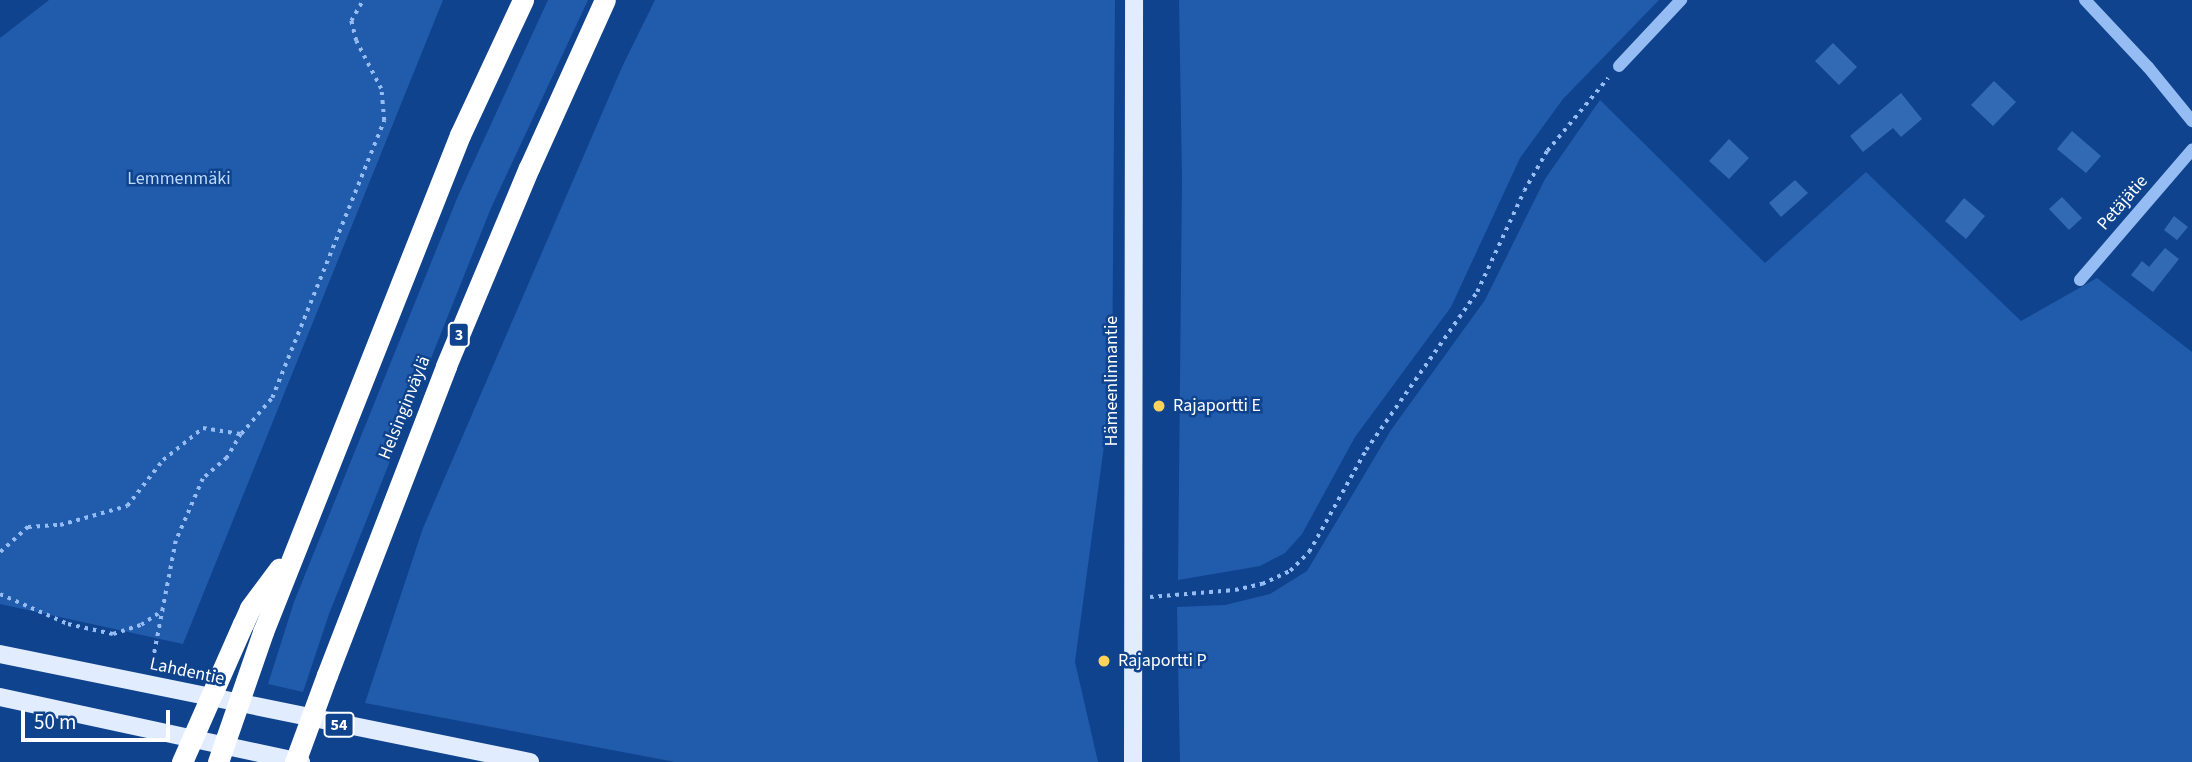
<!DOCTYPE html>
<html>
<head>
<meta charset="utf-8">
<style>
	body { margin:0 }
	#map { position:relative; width:2192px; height:762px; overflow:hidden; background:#0f438d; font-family:"Source Sans 3",sans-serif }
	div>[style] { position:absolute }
	.green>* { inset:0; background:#215cac }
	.building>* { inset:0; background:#336ab4 }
	.path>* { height:3.5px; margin-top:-1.75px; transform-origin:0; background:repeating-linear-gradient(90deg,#96bdf3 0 3.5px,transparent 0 8.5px) }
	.minor>* { height:12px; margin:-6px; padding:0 6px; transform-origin:6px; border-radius:6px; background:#96bdf3 }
	.major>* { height:18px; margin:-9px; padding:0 9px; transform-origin:9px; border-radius:9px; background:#e2ecff }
	.highway>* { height:21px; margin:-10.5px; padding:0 10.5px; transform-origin:10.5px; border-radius:10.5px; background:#fff }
	.highway-bridge>* { height:21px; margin:-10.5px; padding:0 10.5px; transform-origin:10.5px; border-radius:10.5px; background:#fff }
	.dots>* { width:19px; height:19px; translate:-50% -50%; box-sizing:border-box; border:4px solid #0f438d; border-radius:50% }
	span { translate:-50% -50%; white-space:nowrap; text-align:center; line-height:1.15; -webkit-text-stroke:5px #0f438d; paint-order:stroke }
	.shield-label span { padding:2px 5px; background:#0f438d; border:2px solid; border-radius:5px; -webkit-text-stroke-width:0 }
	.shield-label { font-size:16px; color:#fff; font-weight:700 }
	.park-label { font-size:18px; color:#bdd9fd }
	.street-label { font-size:18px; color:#fff }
	.poi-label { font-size:18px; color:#fff }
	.left { translate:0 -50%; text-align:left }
	.scale { position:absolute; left:21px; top:710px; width:149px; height:32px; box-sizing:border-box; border:4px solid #fff; border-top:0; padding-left:9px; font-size:21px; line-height:24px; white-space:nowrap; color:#fff; -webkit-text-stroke:5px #0f438d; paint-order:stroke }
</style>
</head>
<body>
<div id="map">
	<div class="green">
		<div style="clip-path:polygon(49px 0,443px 0,183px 644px,0 604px,0 38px)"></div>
		<div style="clip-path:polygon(548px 0,588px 0,491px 208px,329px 614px,303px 692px,268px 684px,294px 602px,458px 196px)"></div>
		<div style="clip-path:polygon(655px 0,1115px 0,1112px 386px,1075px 662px,1098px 762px,675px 762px,365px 703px,423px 528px,622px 67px)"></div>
		<div style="clip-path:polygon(1179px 0,1659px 0,1563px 99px,1520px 158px,1451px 307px,1355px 437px,1302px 534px,1285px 553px,1260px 566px,1178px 580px,1182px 178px)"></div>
		<div style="clip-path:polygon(1600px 100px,1765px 263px,1866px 172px,2021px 321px,2097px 278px,2192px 352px,2192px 762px,1180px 762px,1177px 607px,1225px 605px,1270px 594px,1307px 571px,1391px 430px,1485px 300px,1545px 179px)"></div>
	</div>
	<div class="building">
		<div style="clip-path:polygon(1833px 43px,1857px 67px,1839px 85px,1815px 61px)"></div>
		<div style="clip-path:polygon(1994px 81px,2016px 102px,1993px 126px,1971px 105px)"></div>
		<div style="clip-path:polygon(1901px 93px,1922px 119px,1901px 137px,1893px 128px,1863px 152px,1850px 136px)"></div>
		<div style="clip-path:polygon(2072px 131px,2101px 156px,2086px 173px,2057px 149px)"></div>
		<div style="clip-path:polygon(1729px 139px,1749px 158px,1729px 179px,1709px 161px)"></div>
		<div style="clip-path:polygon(1795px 180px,1808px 193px,1781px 217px,1769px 203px)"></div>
		<div style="clip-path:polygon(2062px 197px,2082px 218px,2069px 230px,2049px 209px)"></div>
		<div style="clip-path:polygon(1964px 198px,1985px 216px,1966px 239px,1945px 221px)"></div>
		<div style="clip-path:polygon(2174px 216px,2188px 227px,2177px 240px,2164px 230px)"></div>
		<div style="clip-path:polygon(2165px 248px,2179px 259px,2153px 292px,2131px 275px,2142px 261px,2149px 267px)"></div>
	</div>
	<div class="path">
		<div style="left:241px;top:434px;width:48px;rotate:-49.3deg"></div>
		<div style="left:272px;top:398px;width:299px;rotate:-68deg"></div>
		<div style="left:384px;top:121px;width:32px;rotate:-95deg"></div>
		<div style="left:381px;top:89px;width:54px;rotate:-117.5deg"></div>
		<div style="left:356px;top:41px;width:21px;rotate:-104deg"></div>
		<div style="left:351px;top:21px;width:24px;rotate:-60deg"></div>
		<div style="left:0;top:552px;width:38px;rotate:-42deg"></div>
		<div style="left:28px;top:527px;width:32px;rotate:-4deg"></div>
		<div style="left:60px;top:525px;width:70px;rotate:-15.8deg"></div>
		<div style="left:127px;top:506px;width:58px;rotate:-52deg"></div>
		<div style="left:163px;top:460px;width:51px;rotate:-38.7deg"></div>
		<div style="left:203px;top:428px;width:38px;rotate:9deg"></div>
		<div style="left:241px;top:434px;width:28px;rotate:120deg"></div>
		<div style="left:227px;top:458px;width:32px;rotate:139deg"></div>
		<div style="left:203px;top:479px;width:68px;rotate:113.5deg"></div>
		<div style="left:176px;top:541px;width:127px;rotate:100.9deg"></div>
		<div style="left:0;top:594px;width:74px;rotate:23.8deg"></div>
		<div style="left:68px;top:624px;width:46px;rotate:12.5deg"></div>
		<div style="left:113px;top:634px;width:29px;rotate:-18deg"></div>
		<div style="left:141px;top:625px;width:27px;rotate:-34deg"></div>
		<div style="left:1150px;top:597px;width:85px;rotate:-4.7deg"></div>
		<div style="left:1235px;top:590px;width:28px;rotate:-13deg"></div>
		<div style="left:1262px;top:584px;width:31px;rotate:-25deg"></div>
		<div style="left:1290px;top:571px;width:27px;rotate:-45deg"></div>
		<div style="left:1309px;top:552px;width:117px;rotate:-60.8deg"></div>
		<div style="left:1366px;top:450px;width:193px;rotate:-54.9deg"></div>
		<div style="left:1477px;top:292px;width:111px;rotate:-65deg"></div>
		<div style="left:1524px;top:191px;width:46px;rotate:-60.1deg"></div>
		<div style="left:1547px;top:151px;width:95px;rotate:-50.1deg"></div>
	</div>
	<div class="minor">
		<div style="left:2085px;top:0;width:92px;rotate:46.8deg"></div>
		<div style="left:2148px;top:67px;width:70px;rotate:50.8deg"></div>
		<div style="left:1619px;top:66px;width:91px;rotate:-46.8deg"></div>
		<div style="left:2080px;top:280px;width:172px;rotate:-49.3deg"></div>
	</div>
	<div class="major">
		<div style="left:0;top:654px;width:541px;rotate:11.52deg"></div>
		<div style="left:0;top:697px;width:308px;rotate:12.2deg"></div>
		<div style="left:1133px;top:762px;width:762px;rotate:-89.92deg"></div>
	</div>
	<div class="highway">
		<div style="left:243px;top:624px;width:17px;rotate:-66deg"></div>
		<div style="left:250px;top:608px;width:49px;rotate:-53.4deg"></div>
		<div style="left:263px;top:632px;width:535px;rotate:-68.38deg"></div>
		<div style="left:460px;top:135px;width:149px;rotate:-65deg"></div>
		<div style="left:327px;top:675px;width:331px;rotate:-68.9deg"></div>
		<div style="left:446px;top:366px;width:215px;rotate:-67.3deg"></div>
		<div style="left:529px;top:168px;width:184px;rotate:-65.7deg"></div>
	</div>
	<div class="highway-bridge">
		<div style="left:182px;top:762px;width:151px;rotate:-66.2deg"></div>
		<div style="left:218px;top:762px;width:138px;rotate:-70.9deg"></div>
		<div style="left:295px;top:762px;width:93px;rotate:-69.8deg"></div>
	</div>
	<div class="dots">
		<div style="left:1159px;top:406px;background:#ffd358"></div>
		<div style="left:1104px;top:661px;background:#ffd358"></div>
	</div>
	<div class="shield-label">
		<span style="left:459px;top:335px">3</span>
		<span style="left:339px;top:725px">54</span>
	</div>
	<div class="park-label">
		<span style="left:179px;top:179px">Lemmenmäki</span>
	</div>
	<div class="street-label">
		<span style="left:2123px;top:203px;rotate:-49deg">Petäjätie</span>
		<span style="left:1112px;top:381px;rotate:-90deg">Hämeenlinnantie</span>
		<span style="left:405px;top:408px;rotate:-68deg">Helsinginväylä</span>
		<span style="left:187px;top:672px;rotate:12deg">Lahdentie</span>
	</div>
	<div class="poi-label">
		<span class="left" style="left:1173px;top:406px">Rajaportti E</span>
		<span class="left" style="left:1118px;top:661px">Rajaportti P</span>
	</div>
	<div class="scale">50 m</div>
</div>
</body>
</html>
